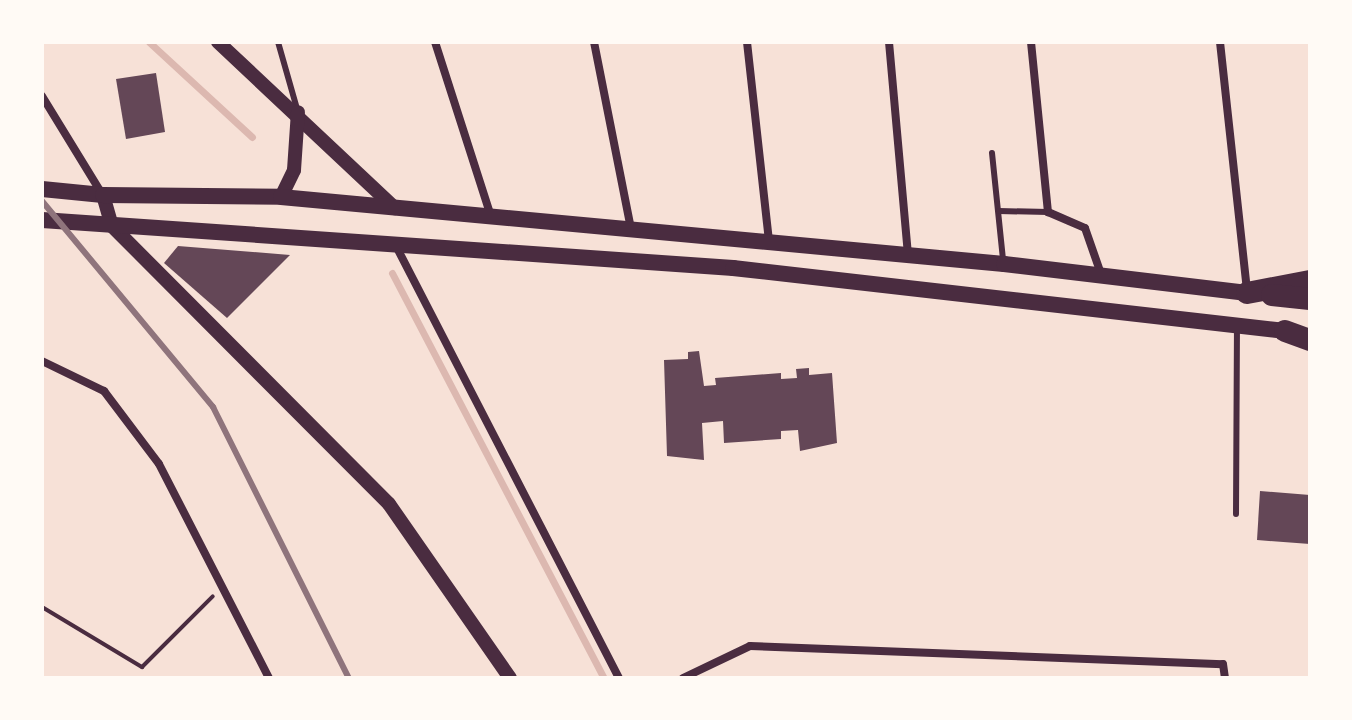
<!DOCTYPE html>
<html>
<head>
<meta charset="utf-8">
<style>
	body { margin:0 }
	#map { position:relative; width:1352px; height:720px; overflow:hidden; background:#f7e1d7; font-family:"Exo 2",sans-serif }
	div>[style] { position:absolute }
	.stream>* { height:7px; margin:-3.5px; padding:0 3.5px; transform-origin:3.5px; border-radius:3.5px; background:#dcb8b0 }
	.building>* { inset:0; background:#644757 }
	.path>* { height:4px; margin:-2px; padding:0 2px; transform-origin:2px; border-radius:2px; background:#4a2c40 }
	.service>* { height:6px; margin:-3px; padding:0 3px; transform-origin:3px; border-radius:3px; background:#4a2c40 }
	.minor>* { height:8px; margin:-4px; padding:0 4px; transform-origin:4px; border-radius:4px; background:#4a2c40 }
	.tertiary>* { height:14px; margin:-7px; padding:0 7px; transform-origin:7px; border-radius:7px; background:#4a2c40 }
	.secondary>* { height:16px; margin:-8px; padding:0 8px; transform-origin:8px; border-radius:8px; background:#4a2c40 }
	.trunk>* { height:22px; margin:-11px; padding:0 11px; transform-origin:11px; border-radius:11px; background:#4a2c40 }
	.rail>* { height:6px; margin:-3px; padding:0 3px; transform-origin:3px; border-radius:3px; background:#8f747c }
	span { translate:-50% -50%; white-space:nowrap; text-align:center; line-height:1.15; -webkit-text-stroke:8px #fffaf5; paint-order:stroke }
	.frame { position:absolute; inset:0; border:44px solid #fffaf5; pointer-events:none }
</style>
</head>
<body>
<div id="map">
	<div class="stream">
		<div style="left:149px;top:42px;width:140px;rotate:42.7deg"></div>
		<div style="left:392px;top:273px;width:457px;rotate:62.4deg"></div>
	</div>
	<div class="building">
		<div style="clip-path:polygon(156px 73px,165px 132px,126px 139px,116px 79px)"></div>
		<div style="clip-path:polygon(178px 246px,290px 255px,227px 318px,164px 263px)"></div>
		<div style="clip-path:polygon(699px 351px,704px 386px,716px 385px,715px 378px,781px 373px,781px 379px,797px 378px,796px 369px,809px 368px,809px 375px,832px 373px,837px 443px,800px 451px,798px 430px,781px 431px,781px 439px,724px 443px,723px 421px,702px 423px,704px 460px,667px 456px,664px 360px,688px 359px,688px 352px)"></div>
		<div style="clip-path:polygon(1260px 491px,1310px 495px,1310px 544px,1257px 540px)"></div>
	</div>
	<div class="path">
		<div style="left:42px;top:607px;width:117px;rotate:31deg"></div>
		<div style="left:142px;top:667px;width:100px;rotate:-45deg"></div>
	</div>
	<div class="service">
		<div style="left:278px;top:42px;width:73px;rotate:74.1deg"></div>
		<div style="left:992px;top:153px;width:108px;rotate:84.1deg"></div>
		<div style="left:999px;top:211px;width:49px;rotate:1.2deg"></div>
		<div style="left:1236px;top:514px;width:188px;rotate:-89.7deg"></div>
	</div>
	<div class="minor">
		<div style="left:435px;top:42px;width:183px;rotate:72.2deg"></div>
		<div style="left:594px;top:42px;width:191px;rotate:78.8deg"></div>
		<div style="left:747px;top:42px;width:201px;rotate:83.7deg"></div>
		<div style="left:889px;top:42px;width:214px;rotate:84.9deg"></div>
		<div style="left:1031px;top:42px;width:171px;rotate:84.3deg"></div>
		<div style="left:1048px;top:212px;width:40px;rotate:23.4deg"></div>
		<div style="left:1085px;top:228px;width:49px;rotate:70.8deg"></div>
		<div style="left:1220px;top:42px;width:251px;rotate:83.8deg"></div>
		<div style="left:42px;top:96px;width:115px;rotate:58.5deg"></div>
		<div style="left:396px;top:246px;width:486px;rotate:62.7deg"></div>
		<div style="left:42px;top:361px;width:69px;rotate:25.8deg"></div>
		<div style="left:104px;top:391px;width:91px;rotate:53deg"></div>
		<div style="left:159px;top:464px;width:241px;rotate:62.8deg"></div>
		<div style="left:683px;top:678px;width:74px;rotate:-25.5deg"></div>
		<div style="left:750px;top:646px;width:473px;rotate:2.2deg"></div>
		<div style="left:1223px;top:664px;width:14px;rotate:82deg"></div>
	</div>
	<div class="tertiary">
		<div style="left:218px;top:42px;width:243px;rotate:43.2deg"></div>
		<div style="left:103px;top:195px;width:32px;rotate:74deg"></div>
		<div style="left:112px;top:226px;width:392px;rotate:45.1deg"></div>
		<div style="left:389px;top:504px;width:212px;rotate:55.2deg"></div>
		<div style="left:281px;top:197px;width:30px;rotate:-64deg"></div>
		<div style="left:294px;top:170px;width:58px;rotate:-86.1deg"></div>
	</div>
	<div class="secondary">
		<div style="left:42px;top:189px;width:61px;rotate:5.6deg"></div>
		<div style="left:103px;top:195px;width:178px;rotate:0.6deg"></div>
		<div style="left:281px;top:197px;width:726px;rotate:5.29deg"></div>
		<div style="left:1004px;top:264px;width:245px;rotate:6.8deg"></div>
		<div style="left:42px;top:220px;width:693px;rotate:3.97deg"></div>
		<div style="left:733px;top:268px;width:556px;rotate:6.51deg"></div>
	</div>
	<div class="trunk">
		<div style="left:1247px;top:293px;width:64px;rotate:-10.8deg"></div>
		<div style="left:1272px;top:295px;width:38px;rotate:6deg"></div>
		<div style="left:1285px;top:331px;width:27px;rotate:20deg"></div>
	</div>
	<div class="rail">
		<div style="left:42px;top:201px;width:268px;rotate:50.3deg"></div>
		<div style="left:213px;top:407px;width:303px;rotate:63.4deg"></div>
	</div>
	<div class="frame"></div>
</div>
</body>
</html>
